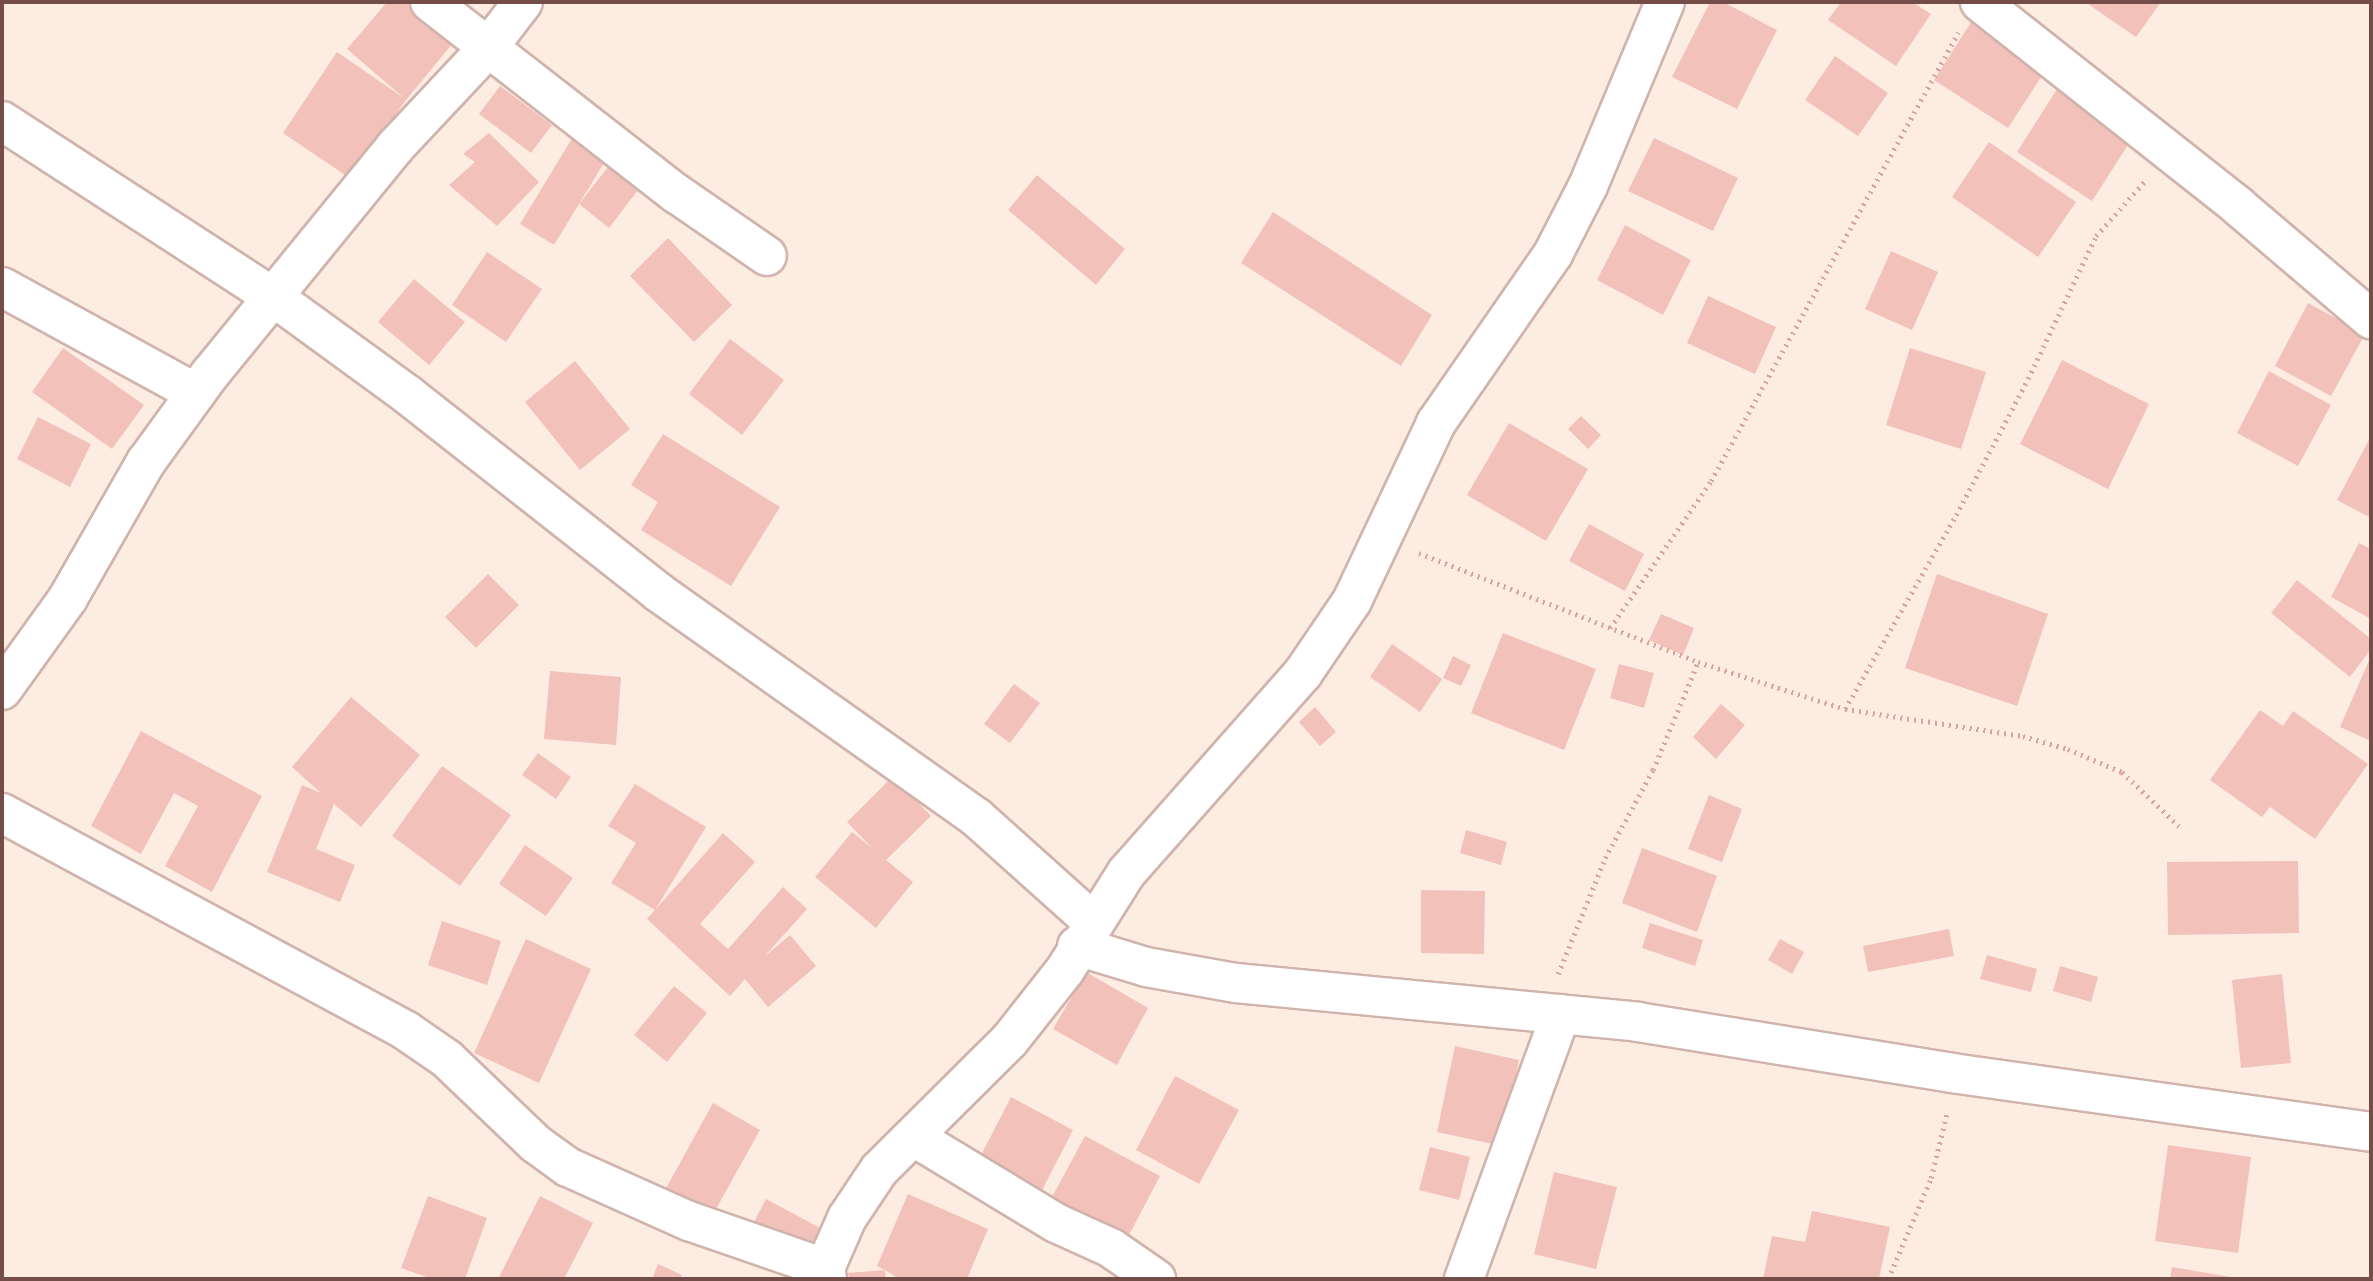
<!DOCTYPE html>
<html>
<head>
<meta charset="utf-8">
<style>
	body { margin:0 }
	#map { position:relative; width:2373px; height:1281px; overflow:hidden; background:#fcece2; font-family:"PT Sans",sans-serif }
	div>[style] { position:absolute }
	.building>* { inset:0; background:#f2c2ba }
	.path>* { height:4.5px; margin-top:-2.25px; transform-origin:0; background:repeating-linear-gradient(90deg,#d6a59d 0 2px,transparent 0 7px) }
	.roads { filter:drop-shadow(2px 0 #d0b3ac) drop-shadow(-2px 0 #d0b3ac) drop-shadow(0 2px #d0b3ac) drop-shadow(0 -2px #d0b3ac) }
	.minor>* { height:38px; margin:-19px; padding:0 19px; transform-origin:19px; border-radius:19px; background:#fff }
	span { translate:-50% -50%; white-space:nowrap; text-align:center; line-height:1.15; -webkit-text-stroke:6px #fff1e9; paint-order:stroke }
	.frame { position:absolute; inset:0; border:4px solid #744d49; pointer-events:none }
</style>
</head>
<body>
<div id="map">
	<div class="building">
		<div style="clip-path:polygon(387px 2px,405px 2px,453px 43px,406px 100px,351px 179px,283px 133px,337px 52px,404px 98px,347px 49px)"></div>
		<div style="clip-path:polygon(1710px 2px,1723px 2px,1777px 30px,1737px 109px,1672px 77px)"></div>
		<div style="clip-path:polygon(1841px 2px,1912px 2px,1931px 14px,1896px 66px,1828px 20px)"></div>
		<div style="clip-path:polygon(2085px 2px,2161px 2px,2136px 37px)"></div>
		<div style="clip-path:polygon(1975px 16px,2049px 65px,2008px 128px,1934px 80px)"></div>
		<div style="clip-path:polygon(1835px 56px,1888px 93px,1858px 136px,1805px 100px)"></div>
		<div style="clip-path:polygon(500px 86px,552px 125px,531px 153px,479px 114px)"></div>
		<div style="clip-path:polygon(2059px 86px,2135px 134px,2092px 201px,2017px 152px)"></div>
		<div style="clip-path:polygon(576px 132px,610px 153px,554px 245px,520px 224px)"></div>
		<div style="clip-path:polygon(489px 133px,539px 182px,497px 226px,449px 185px,475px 162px,463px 154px)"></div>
		<div style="clip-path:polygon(1654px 138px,1738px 178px,1713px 231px,1628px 191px)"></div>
		<div style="clip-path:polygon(1989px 142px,2076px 202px,2038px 257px,1952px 197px)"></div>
		<div style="clip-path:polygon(615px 158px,644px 182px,609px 228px,579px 204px)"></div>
		<div style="clip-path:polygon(1037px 175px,1125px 249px,1096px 285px,1008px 210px)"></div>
		<div style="clip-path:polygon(1273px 212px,1432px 315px,1401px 366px,1241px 263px)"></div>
		<div style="clip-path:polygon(1625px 225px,1691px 260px,1663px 315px,1597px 280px)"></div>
		<div style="clip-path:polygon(668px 238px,732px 305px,694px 342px,630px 276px)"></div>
		<div style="clip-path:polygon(1891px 251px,1938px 272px,1912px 330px,1865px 309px)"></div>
		<div style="clip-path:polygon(487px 252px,542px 289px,506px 342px,452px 305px)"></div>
		<div style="clip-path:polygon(414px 279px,465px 322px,429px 365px,378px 322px)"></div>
		<div style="clip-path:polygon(1708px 296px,1776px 327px,1755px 374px,1687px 343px)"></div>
		<div style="clip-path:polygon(2308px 303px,2365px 334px,2331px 396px,2275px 366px)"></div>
		<div style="clip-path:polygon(730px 339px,784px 380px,742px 435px,689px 394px)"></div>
		<div style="clip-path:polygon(63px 348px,144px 405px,112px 449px,32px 392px)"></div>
		<div style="clip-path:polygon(1910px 348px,1986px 372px,1961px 449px,1886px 425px)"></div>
		<div style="clip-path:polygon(2062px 360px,2149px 404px,2108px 489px,2020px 444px)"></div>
		<div style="clip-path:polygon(575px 361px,630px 429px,580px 470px,525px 402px)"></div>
		<div style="clip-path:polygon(2269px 371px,2331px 405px,2298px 466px,2237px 433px)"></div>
		<div style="clip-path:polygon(1581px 416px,1601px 435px,1588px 449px,1568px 429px)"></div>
		<div style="clip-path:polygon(38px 417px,91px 444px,70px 487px,17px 459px)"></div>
		<div style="clip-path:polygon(1509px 423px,1588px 469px,1546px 541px,1467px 495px)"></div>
		<div style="clip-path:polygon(663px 434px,780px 507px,731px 586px,641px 530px,658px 502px,631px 485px)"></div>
		<div style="clip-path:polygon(2371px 436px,2371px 518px,2337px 500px)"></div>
		<div style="clip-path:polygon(1589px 524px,1644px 554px,1625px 591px,1569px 561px)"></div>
		<div style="clip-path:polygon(2359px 543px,2371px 549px,2371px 619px,2331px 597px)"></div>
		<div style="clip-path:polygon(488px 574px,519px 605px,476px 648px,445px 617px)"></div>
		<div style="clip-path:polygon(1937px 574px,2048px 614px,2017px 706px,1905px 668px)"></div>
		<div style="clip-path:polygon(2297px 580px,2371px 639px,2371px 649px,2350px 677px,2271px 613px)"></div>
		<div style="clip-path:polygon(1661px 614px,1694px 628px,1683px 655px,1649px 640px)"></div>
		<div style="clip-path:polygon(1503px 633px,1596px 669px,1564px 750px,1471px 713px)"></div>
		<div style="clip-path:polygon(1392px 644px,1442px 679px,1420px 712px,1370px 677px)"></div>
		<div style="clip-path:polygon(1453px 656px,1471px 665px,1461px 686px,1443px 678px)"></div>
		<div style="clip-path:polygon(2371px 656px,2371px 741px,2340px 727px)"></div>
		<div style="clip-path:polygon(1619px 664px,1654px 673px,1644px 708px,1610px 698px)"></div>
		<div style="clip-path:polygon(550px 671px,621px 677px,616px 745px,544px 739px)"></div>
		<div style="clip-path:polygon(1014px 684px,1040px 703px,1010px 743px,984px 724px)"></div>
		<div style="clip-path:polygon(351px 697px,420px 755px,361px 827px,334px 804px,316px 849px,355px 865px,340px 902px,267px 872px,302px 785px,321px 793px,292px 767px)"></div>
		<div style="clip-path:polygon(1721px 704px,1745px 725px,1716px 759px,1693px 737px)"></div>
		<div style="clip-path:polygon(1315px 707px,1336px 732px,1320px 746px,1299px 722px)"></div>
		<div style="clip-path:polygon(2260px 710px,2283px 726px,2293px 711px,2368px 764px,2315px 839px,2270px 807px,2262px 817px,2210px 780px)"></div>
		<div style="clip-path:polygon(141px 731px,262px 796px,212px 892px,165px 866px,198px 806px,174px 793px,141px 854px,91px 826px)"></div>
		<div style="clip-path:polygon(538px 753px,571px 777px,556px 799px,522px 775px)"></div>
		<div style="clip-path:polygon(442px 766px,511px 815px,460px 886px,392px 836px)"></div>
		<div style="clip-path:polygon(893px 776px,931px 816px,886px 860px,913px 882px,876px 928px,815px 877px,852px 832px,873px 849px,847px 822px)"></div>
		<div style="clip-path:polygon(635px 784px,706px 827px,655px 910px,723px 833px,755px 862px,700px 924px,728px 949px,783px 887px,807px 909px,764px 957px,790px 935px,816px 966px,768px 1007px,745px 979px,730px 996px,647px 919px,655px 910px,611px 883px,636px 843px,608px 826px)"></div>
		<div style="clip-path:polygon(1709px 795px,1742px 809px,1722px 862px,1688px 849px)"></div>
		<div style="clip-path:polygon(1466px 830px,1507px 842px,1501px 865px,1460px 853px)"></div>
		<div style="clip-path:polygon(525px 845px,573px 878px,546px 916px,499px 884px)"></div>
		<div style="clip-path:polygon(1642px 848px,1717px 876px,1697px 932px,1622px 903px)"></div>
		<div style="clip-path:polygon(2298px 861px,2299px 933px,2168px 935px,2167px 862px)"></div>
		<div style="clip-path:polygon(1421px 890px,1485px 891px,1484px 954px,1421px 953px)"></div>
		<div style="clip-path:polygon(442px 921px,501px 941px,487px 985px,428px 965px)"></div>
		<div style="clip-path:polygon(1650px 923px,1703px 940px,1695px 966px,1642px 948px)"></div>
		<div style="clip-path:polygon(1949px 929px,1954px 956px,1868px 972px,1863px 946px)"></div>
		<div style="clip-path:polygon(526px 939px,591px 969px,539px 1083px,474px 1053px)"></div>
		<div style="clip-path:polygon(1780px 939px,1804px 952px,1792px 974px,1768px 960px)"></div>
		<div style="clip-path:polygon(1987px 955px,2037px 969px,2031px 992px,1980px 979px)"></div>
		<div style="clip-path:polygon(2060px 966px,2098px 977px,2091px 1002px,2053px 991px)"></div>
		<div style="clip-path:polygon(1086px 972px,1148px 1008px,1117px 1065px,1053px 1029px)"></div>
		<div style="clip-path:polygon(2282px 974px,2291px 1063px,2241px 1068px,2232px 980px)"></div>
		<div style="clip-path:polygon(674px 986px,707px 1013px,667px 1062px,634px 1035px)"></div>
		<div style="clip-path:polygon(1455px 1046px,1519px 1060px,1502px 1146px,1437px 1132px)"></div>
		<div style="clip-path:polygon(1175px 1076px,1239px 1110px,1199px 1184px,1136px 1150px)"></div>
		<div style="clip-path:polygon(1011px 1097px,1073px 1130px,1040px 1194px,978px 1161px)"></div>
		<div style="clip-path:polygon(713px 1103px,760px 1130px,711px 1218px,664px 1192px)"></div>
		<div style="clip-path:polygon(1085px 1136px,1160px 1176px,1128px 1237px,1052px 1197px)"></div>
		<div style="clip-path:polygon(2168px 1145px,2251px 1157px,2238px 1253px,2155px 1241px)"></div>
		<div style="clip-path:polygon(1430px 1147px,1470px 1157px,1459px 1200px,1419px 1190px)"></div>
		<div style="clip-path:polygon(1554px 1172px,1617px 1187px,1596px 1269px,1534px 1254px)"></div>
		<div style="clip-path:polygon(908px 1194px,988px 1229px,967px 1279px,899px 1279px,885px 1270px,886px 1279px,849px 1279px,848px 1273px,885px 1270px,877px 1266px)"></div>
		<div style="clip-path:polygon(428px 1196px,487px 1218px,465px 1279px,432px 1279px,401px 1268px)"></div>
		<div style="clip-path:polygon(540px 1196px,593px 1223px,564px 1279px,498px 1279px)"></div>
		<div style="clip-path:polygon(766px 1199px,822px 1229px,809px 1251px,754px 1222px)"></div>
		<div style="clip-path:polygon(1812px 1211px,1890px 1227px,1879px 1279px,1763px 1279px,1772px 1236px,1805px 1242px)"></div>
		<div style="clip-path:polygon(658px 1264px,682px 1275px,680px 1279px,652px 1279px)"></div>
		<div style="clip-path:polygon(2172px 1267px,2237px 1278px,2237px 1279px,2170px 1279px)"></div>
	</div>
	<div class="path">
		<div style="left:1419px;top:553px;width:300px;rotate:21.3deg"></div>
		<div style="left:1698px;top:662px;width:154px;rotate:17.7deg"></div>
		<div style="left:1845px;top:709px;width:180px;rotate:8.6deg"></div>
		<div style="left:2023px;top:736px;width:47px;rotate:16.1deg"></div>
		<div style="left:2068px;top:749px;width:59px;rotate:23.1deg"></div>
		<div style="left:2122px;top:772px;width:79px;rotate:43.5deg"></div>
		<div style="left:1610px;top:628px;width:178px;rotate:-55.5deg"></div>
		<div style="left:1711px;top:481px;width:512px;rotate:-61.13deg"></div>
		<div style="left:1845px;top:709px;width:224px;rotate:-60.2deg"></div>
		<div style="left:1956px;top:515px;width:154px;rotate:-62.1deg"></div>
		<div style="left:2028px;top:379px;width:158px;rotate:-64.6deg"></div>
		<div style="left:2096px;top:236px;width:74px;rotate:-48.3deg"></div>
		<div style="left:1558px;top:974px;width:125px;rotate:-67.9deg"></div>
		<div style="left:1605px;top:858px;width:100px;rotate:-61.4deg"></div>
		<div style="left:1653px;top:770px;width:117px;rotate:-67.4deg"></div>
		<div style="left:1888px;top:1279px;width:110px;rotate:-66.9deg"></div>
		<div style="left:1931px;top:1178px;width:67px;rotate:-76.2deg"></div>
	</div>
	<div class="roads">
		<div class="minor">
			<div style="left:430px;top:2px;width:313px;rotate:37.9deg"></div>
			<div style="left:677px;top:194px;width:109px;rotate:34.6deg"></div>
			<div style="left:1980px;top:2px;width:329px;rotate:38.3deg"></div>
			<div style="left:2238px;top:206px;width:175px;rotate:40.4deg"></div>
			<div style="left:2px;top:121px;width:325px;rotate:33deg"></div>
			<div style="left:275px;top:298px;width:165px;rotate:36.1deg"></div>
			<div style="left:408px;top:395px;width:318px;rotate:38.2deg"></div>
			<div style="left:658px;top:592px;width:390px;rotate:35.3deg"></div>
			<div style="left:976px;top:817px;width:159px;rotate:41.9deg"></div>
			<div style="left:2px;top:287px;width:221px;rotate:28.7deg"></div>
			<div style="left:2px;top:690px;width:113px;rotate:-54.3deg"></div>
			<div style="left:68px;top:598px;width:157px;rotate:-60.2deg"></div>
			<div style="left:146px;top:462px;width:109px;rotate:-54deg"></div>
			<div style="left:210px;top:374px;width:293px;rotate:-50.8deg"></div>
			<div style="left:395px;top:147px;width:134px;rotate:-46.8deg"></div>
			<div style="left:487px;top:49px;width:59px;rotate:-52.5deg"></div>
			<div style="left:2px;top:813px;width:458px;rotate:28.3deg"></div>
			<div style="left:405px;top:1030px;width:51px;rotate:34.6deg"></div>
			<div style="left:447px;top:1059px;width:123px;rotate:43.7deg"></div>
			<div style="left:536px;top:1144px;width:39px;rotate:36deg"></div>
			<div style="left:568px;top:1167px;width:133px;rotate:24.1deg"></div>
			<div style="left:689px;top:1221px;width:144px;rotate:19.1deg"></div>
			<div style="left:1077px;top:946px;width:72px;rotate:16.9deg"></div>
			<div style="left:1146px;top:967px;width:91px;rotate:10.1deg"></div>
			<div style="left:1236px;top:983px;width:404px;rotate:5.5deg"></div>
			<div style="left:1638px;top:1022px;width:318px;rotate:9.2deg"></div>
			<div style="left:1952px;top:1073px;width:423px;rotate:8deg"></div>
			<div style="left:914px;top:1137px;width:166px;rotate:31.2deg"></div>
			<div style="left:1056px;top:1223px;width:60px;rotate:24.4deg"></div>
			<div style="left:1111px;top:1248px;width:55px;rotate:34.6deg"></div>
			<div style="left:827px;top:1279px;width:11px;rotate:-100deg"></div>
			<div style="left:825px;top:1268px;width:55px;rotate:-66.3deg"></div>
			<div style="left:847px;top:1218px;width:58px;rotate:-56.3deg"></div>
			<div style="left:879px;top:1170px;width:183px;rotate:-44.8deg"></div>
			<div style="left:1009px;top:1041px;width:90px;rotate:-51.7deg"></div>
			<div style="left:1065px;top:970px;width:116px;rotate:-57.7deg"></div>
			<div style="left:1127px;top:872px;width:266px;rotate:-48.5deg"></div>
			<div style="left:1303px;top:673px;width:87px;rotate:-55.8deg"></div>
			<div style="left:1352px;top:601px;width:197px;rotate:-64.7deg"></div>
			<div style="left:1436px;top:423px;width:206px;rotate:-55.3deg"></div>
			<div style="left:1553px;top:254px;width:76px;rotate:-62.8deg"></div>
			<div style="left:1588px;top:186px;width:199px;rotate:-67.3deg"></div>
			<div style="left:1464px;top:1279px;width:282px;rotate:-69.9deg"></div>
		</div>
	</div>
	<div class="frame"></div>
</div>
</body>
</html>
